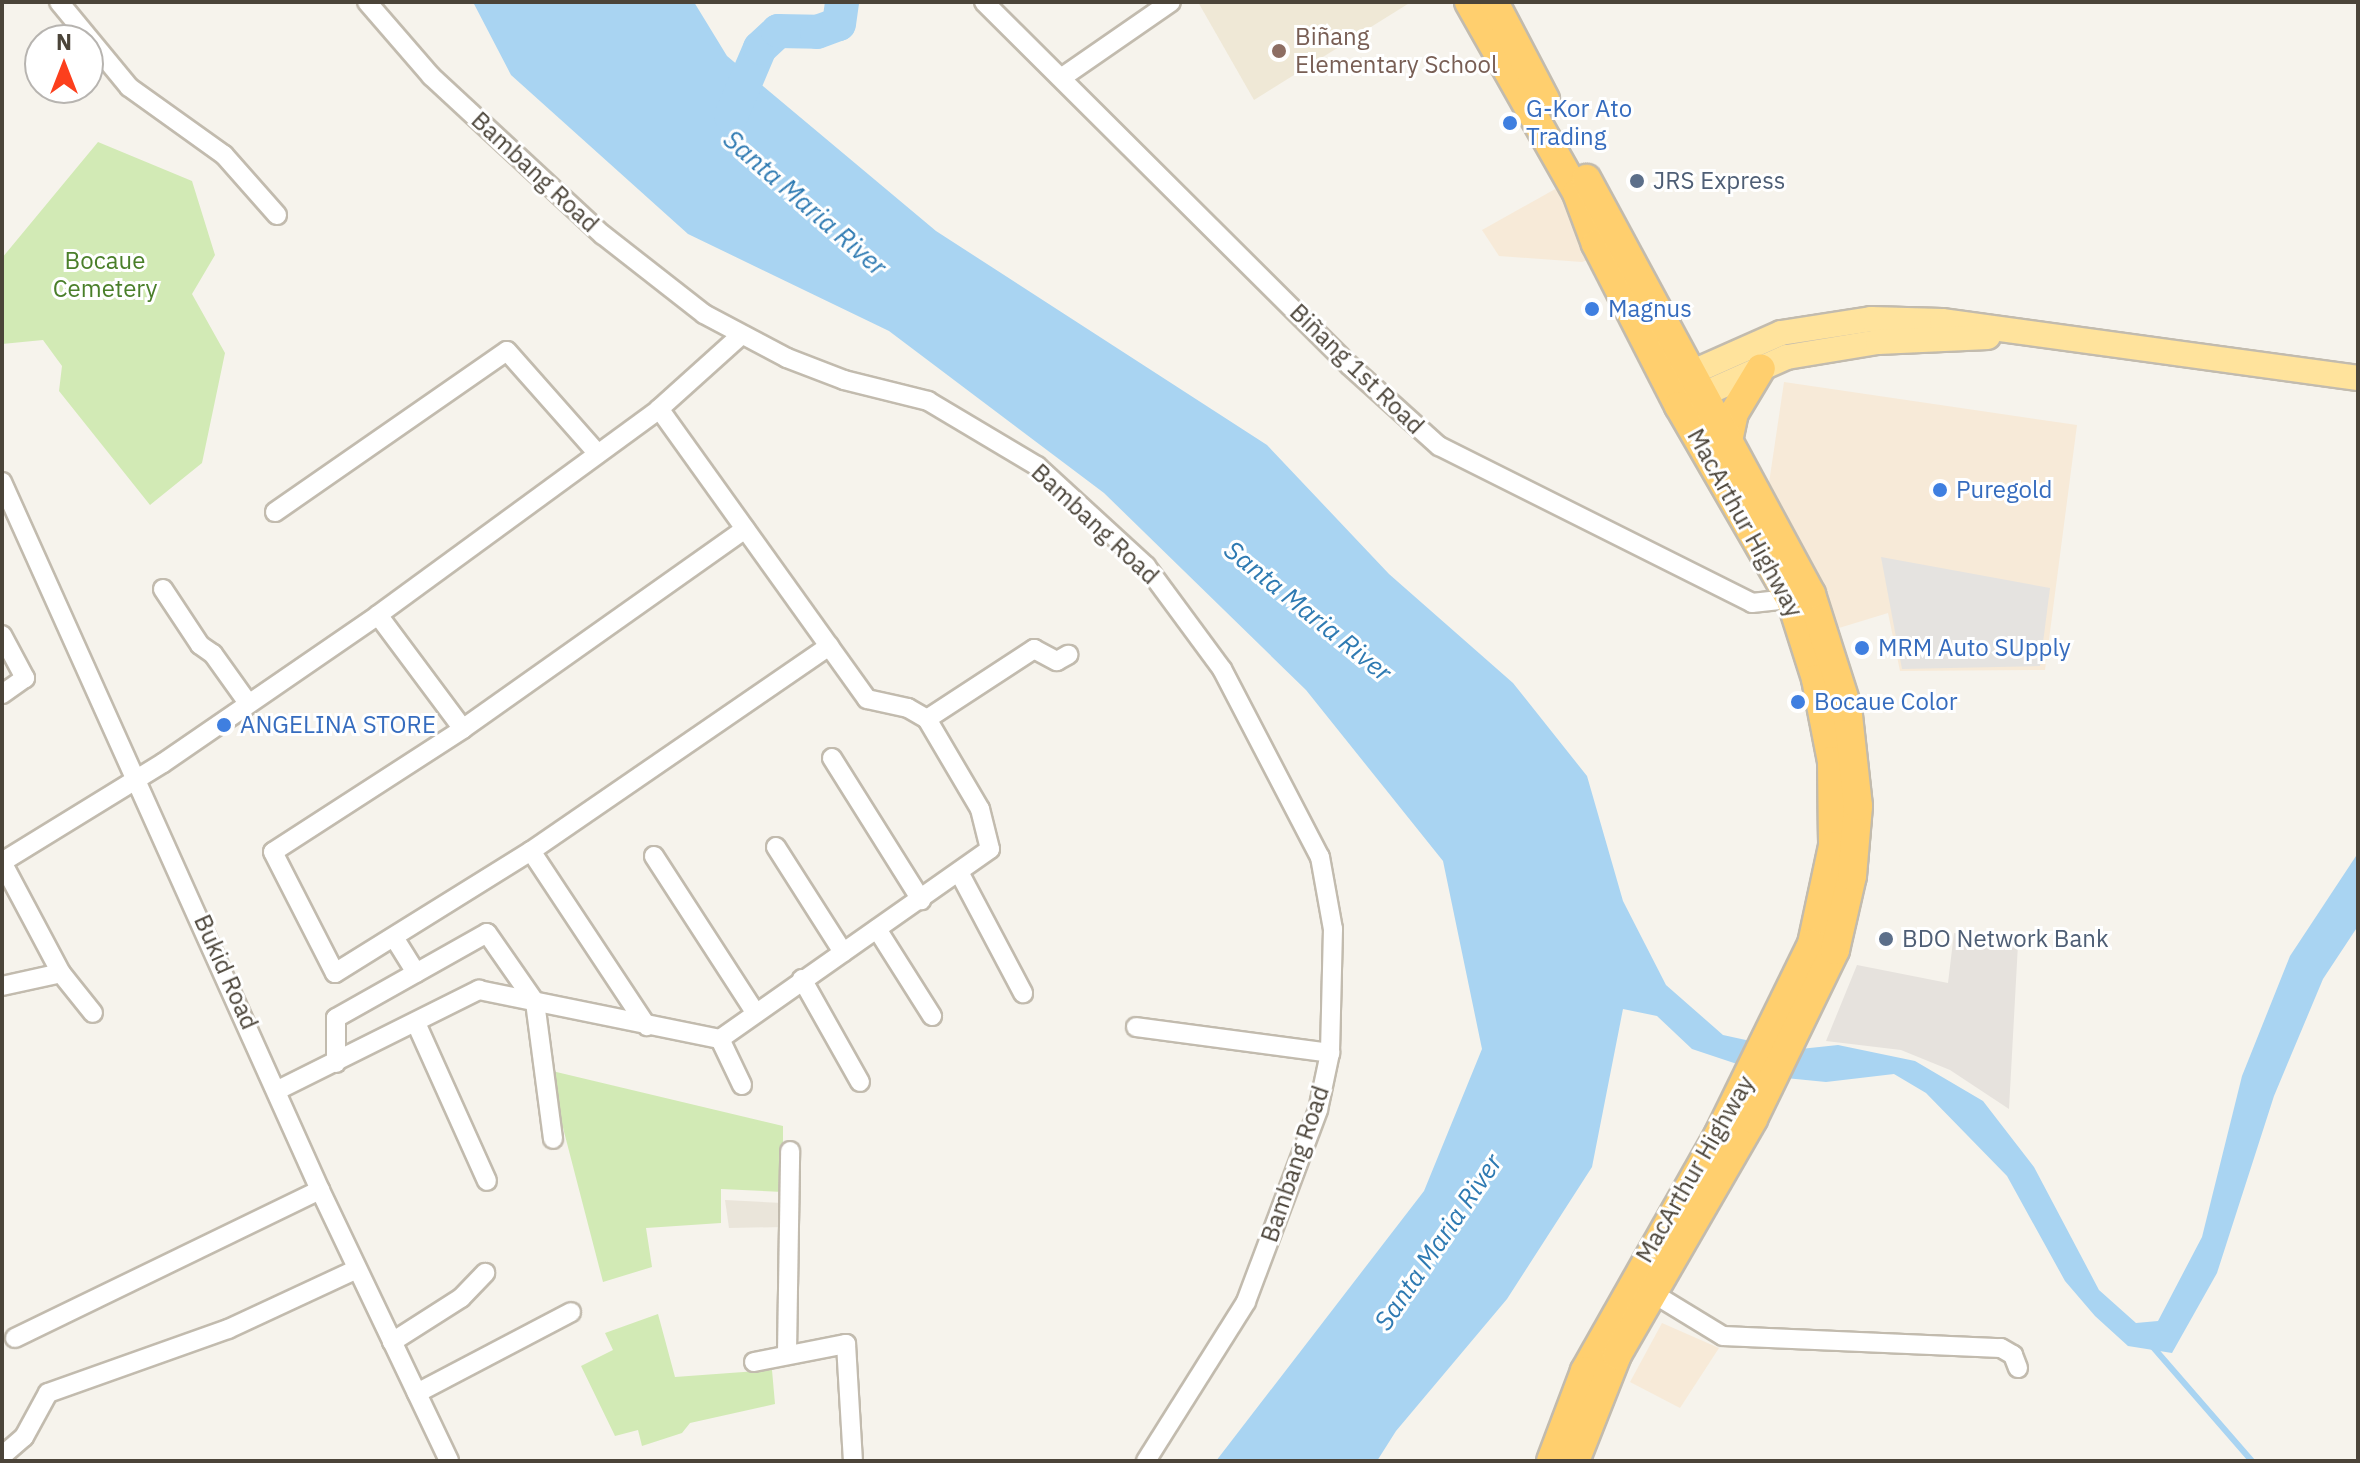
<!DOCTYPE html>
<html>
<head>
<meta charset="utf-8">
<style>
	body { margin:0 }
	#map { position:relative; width:2360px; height:1463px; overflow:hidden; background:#f6f3ec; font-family:"IBM Plex Sans",sans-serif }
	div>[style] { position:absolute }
	.residential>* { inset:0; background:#eae5da }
	.commercial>* { inset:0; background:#f7ead8 }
	.industrial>* { inset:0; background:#e6e2dd }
	.education>* { inset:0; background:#efe8d6 }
	.green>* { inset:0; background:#d2eab5 }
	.parking>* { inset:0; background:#e5e3e0 }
	.water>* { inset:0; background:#a9d4f2 }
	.stream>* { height:6px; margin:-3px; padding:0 3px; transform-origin:3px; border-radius:3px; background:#a9d4f2 }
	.river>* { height:34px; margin:-17px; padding:0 17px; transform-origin:17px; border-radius:17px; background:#a9d4f2 }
	.roads { filter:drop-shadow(2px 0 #c2bbae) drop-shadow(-2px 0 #c2bbae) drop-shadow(0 2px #c2bbae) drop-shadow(0 -2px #c2bbae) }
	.minor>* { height:18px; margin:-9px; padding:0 9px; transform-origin:9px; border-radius:9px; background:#fff }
	.major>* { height:24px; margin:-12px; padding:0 12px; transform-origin:12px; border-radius:12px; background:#ffe39c }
	.highway>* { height:28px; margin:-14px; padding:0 14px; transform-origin:14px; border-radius:14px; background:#ffcf6e }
	.dots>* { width:22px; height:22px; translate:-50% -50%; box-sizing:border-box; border:4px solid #fff; border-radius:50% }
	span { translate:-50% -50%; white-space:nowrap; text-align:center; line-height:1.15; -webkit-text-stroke:6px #fff; paint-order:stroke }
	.education-label { font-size:24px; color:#785e54 }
	.left { translate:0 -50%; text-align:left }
	.shop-label { font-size:24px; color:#366cbe }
	.street-label { font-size:24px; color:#4b4439 }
	.service-label { font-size:24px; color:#4e5e75 }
	.park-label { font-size:24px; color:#4a7f2a }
	.water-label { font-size:26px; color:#2e7ab2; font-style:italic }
	.frame { position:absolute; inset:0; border:4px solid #4b4439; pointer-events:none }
	.north { position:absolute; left:24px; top:24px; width:80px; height:80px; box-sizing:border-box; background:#fff; border:2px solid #b7b4b0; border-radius:50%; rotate:0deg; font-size:22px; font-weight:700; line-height:32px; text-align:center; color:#4b4439 }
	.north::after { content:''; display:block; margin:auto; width:28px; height:36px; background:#fc3f1d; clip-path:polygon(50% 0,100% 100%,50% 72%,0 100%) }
</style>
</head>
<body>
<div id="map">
	<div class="residential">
		<div style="clip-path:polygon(725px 1200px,782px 1203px,783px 1227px,729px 1228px)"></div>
	</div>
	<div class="commercial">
		<div style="clip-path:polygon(1557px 188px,1597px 257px,1582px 262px,1499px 256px,1482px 230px)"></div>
		<div style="clip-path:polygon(1784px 382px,2077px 425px,2045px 670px,1900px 671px,1888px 613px,1839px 628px,1769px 483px)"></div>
		<div style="clip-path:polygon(1662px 1323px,1719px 1348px,1680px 1408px,1630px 1382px)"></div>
	</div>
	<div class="industrial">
		<div style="clip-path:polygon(1954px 933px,2018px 944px,2009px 1109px,1950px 1070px,1901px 1050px,1826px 1041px,1857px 965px,1948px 983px)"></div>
	</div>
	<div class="education">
		<div style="clip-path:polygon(1198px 2px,1411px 2px,1254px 100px)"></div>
	</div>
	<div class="green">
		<div style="clip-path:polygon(98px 142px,192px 181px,215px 255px,192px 294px,225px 353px,202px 463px,150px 505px,59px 391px,62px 366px,43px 340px,2px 344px,2px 258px)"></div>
		<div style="clip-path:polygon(548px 1070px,783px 1126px,783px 1192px,721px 1189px,721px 1223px,646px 1228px,652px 1267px,603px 1282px)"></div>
		<div style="clip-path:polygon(658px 1314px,675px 1377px,772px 1370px,775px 1404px,690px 1423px,682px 1433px,642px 1446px,638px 1430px,615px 1436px,581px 1366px,613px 1350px,605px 1333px)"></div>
	</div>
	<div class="parking">
		<div style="clip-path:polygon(1881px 557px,2050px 588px,2040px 666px,1902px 669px)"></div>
	</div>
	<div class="water">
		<div style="clip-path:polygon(473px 2px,694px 2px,727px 56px,936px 231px,1267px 445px,1389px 574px,1513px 683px,1587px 776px,1623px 901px,1666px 985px,1723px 1035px,1791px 1050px,1838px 1045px,1915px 1061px,1983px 1101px,2034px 1167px,2099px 1290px,2136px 1323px,2158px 1321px,2202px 1237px,2242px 1076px,2290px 956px,2358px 853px,2358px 926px,2323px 979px,2274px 1096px,2217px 1273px,2172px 1353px,2128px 1346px,2095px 1316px,2065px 1281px,2007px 1176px,1926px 1093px,1894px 1074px,1826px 1082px,1776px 1077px,1692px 1049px,1657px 1016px,1623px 1009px,1592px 1167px,1507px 1299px,1396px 1431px,1377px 1461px,1216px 1461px,1424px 1191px,1482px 1049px,1443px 861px,1306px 690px,1104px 493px,889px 331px,688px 234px,511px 75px)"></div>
	</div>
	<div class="stream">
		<div style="left:2152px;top:1346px;width:152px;rotate:49deg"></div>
	</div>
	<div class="river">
		<div style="left:731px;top:116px;width:74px;rotate:-66.9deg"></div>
		<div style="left:760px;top:48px;width:25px;rotate:-43deg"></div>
		<div style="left:778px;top:31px;width:39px;rotate:1deg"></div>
		<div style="left:817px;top:32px;width:23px;rotate:-20deg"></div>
		<div style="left:839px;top:24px;width:22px;rotate:-82deg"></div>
	</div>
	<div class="roads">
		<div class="minor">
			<div style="left:59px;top:2px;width:110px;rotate:50.5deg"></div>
			<div style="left:129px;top:87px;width:117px;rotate:35.6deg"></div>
			<div style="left:224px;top:155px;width:80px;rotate:48.5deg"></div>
			<div style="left:367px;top:2px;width:98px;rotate:49.1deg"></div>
			<div style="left:431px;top:76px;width:234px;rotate:42.8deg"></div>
			<div style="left:603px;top:235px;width:128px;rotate:38deg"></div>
			<div style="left:704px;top:314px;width:94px;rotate:27.9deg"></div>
			<div style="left:787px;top:358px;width:61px;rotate:21.1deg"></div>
			<div style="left:844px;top:380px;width:87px;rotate:14deg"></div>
			<div style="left:928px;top:401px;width:127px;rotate:30.8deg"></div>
			<div style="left:1037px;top:466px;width:148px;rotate:42.5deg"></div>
			<div style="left:1146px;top:566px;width:128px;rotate:53.6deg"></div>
			<div style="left:1222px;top:669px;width:212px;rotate:62.5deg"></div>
			<div style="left:1320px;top:857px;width:73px;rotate:79.8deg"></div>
			<div style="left:1333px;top:929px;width:124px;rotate:91.4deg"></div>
			<div style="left:1330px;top:1053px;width:58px;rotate:101.9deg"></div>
			<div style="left:1318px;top:1110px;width:205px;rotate:110.6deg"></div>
			<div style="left:1246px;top:1302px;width:188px;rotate:122.2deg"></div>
			<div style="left:984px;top:2px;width:516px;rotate:44.84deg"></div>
			<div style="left:1350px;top:366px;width:120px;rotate:42deg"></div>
			<div style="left:1439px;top:446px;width:350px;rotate:26.6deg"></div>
			<div style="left:1752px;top:603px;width:46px;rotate:-6.2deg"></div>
			<div style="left:1064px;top:76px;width:130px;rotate:-34.7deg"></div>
			<div style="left:2px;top:482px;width:776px;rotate:65.81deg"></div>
			<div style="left:320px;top:1190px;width:300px;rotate:64.5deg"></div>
			<div style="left:275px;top:512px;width:282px;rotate:-34.8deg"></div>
			<div style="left:507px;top:351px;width:137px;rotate:48.5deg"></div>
			<div style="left:745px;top:529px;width:346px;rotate:144.7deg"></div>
			<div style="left:463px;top:729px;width:226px;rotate:147.1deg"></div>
			<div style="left:273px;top:852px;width:136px;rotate:62.9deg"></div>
			<div style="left:335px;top:973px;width:231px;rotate:-31.9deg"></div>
			<div style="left:531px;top:851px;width:362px;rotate:-34.5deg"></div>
			<div style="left:163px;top:589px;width:67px;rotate:56.5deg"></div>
			<div style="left:200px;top:645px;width:16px;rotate:35deg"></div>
			<div style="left:213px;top:654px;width:60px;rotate:54.5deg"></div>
			<div style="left:378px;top:615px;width:142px;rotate:53.3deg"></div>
			<div style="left:2px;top:635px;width:49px;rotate:61.9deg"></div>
			<div style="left:25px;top:678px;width:28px;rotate:145deg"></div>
			<div style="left:927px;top:719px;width:128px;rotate:-33.2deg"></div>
			<div style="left:1034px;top:649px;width:26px;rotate:28deg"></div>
			<div style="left:1057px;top:661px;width:13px;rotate:-29deg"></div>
			<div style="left:832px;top:758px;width:168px;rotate:57.9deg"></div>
			<div style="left:776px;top:847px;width:125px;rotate:57.5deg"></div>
			<div style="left:531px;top:851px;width:210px;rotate:56.5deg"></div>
			<div style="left:654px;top:856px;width:186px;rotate:57.1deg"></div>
			<div style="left:2px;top:862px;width:189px;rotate:-31.6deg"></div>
			<div style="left:163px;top:763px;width:261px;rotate:-34.5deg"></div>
			<div style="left:378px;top:615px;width:348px;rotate:-36.2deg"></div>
			<div style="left:659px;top:409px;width:108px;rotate:-42deg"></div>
			<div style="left:2px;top:862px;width:126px;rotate:62deg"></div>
			<div style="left:61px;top:973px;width:51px;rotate:51.3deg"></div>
			<div style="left:960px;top:874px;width:135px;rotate:62.1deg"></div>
			<div style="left:877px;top:929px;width:103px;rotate:57.7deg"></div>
			<div style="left:395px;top:939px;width:40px;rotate:58deg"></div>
			<div style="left:802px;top:979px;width:118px;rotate:60.6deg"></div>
			<div style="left:2px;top:986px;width:60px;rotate:-12.4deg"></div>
			<div style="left:416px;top:1023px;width:173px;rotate:65.8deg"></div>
			<div style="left:1136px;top:1027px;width:196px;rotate:7.6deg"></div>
			<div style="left:720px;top:1039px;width:51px;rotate:64.4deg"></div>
			<div style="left:336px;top:1063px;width:45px;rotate:-90deg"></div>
			<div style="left:336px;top:1018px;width:173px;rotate:-29.4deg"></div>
			<div style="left:487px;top:933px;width:84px;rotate:55.2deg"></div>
			<div style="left:535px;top:1002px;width:138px;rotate:82.5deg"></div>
			<div style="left:278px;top:1090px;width:225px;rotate:-26.5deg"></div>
			<div style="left:479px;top:990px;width:246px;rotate:11.5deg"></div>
			<div style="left:720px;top:1039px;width:330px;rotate:-35.1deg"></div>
			<div style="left:990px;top:849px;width:41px;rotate:-104deg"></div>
			<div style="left:980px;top:809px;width:104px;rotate:-120.5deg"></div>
			<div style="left:927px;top:719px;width:22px;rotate:-150deg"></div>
			<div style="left:908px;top:708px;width:42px;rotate:-167.6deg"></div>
			<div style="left:867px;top:699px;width:357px;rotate:-125.6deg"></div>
			<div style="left:1646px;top:1289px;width:90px;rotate:31.4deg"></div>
			<div style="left:1723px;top:1336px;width:278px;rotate:2.5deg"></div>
			<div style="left:2001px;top:1348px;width:14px;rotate:30deg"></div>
			<div style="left:2013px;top:1355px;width:14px;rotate:69deg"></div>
			<div style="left:15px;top:1338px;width:339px;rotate:-25.9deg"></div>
			<div style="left:392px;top:1342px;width:82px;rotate:-32.5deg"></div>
			<div style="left:461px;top:1298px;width:35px;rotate:-46deg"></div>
			<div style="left:787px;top:1353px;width:202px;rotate:-89.1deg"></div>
			<div style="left:754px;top:1362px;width:94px;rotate:-11.1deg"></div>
			<div style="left:846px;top:1344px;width:117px;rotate:86.6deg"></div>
			<div style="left:417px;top:1393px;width:174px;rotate:-27.7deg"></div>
			<div style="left:2px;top:1456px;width:29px;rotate:-41deg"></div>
			<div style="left:24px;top:1437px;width:50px;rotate:-61.4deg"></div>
			<div style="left:48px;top:1393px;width:191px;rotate:-19.6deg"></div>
			<div style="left:228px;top:1329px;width:142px;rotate:-24.9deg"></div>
		</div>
		<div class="major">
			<div style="left:1675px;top:380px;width:116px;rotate:-23.9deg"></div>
			<div style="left:1781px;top:333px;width:91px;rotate:-8.8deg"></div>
			<div style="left:1871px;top:319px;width:71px;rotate:1.6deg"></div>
			<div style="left:1942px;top:321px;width:420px;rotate:7.8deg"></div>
			<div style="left:1688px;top:401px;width:108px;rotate:-24deg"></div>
			<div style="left:1787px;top:357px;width:92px;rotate:-9.4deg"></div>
			<div style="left:1878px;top:342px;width:110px;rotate:-2.6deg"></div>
		</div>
		<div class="highway">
			<div style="left:1469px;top:2px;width:219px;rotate:60.5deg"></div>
			<div style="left:1577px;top:193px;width:54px;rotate:69.6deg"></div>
			<div style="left:1596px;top:244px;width:182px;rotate:62.9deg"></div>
			<div style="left:1679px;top:406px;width:224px;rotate:60deg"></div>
			<div style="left:1791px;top:600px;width:83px;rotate:72.4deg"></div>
			<div style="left:1816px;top:679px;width:84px;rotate:79deg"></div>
			<div style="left:1832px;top:761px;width:85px;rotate:89.3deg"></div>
			<div style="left:1833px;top:846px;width:100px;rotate:102.1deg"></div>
			<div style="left:1812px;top:944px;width:212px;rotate:116.1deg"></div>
			<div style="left:1719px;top:1134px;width:272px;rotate:119.5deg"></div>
			<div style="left:1585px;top:1371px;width:96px;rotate:110.7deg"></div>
			<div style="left:1494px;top:2px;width:110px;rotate:62.3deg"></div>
			<div style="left:1728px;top:441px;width:29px;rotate:-78deg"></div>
			<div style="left:1734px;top:413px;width:52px;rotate:-59deg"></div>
			<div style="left:1575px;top:1461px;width:114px;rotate:-68.4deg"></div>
			<div style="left:1617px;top:1355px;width:272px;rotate:-60deg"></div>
			<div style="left:1753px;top:1119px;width:188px;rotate:-64.1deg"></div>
			<div style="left:1835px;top:950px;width:76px;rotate:-77.1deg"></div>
			<div style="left:1852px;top:876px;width:70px;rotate:-85.1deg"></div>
			<div style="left:1858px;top:806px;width:100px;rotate:-96.3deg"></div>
			<div style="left:1847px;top:707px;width:119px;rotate:-107.7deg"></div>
			<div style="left:1811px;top:594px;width:472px;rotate:-118.4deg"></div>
		</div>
	</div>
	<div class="dots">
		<div style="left:1279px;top:51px;background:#8d6e63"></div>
		<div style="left:1510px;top:123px;background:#3f7fe0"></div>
		<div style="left:1637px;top:181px;background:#5c6f8a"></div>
		<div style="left:1592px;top:309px;background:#3f7fe0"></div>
		<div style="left:1940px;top:490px;background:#3f7fe0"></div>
		<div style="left:1862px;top:648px;background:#3f7fe0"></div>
		<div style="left:1798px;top:702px;background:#3f7fe0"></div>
		<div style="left:224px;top:725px;background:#3f7fe0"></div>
		<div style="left:1886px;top:939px;background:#5c6f8a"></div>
	</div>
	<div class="education-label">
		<span class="left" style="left:1295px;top:51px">Biñang<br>Elementary School</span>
	</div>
	<div class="shop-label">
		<span class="left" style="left:1526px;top:123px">G-Kor Ato<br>Trading</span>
		<span class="left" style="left:1608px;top:309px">Magnus</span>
		<span class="left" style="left:1956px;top:490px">Puregold</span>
		<span class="left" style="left:1878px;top:648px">MRM Auto SUpply</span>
		<span class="left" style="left:1814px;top:702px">Bocaue Color</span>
		<span class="left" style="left:240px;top:725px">ANGELINA STORE</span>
	</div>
	<div class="street-label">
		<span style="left:535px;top:172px;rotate:43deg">Bambang Road</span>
		<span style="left:1357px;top:369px;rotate:44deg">Biñang 1st Road</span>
		<span style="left:1745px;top:523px;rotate:61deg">MacArthur Highway</span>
		<span style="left:1095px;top:524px;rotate:43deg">Bambang Road</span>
		<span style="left:226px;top:972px;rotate:66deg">Bukid Road</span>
		<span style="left:1295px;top:1164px;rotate:-71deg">Bambang Road</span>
		<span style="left:1695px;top:1169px;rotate:-60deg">MacArthur Highway</span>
	</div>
	<div class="service-label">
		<span class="left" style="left:1653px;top:181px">JRS Express</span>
		<span class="left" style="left:1902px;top:939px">BDO Network Bank</span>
	</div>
	<div class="park-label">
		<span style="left:105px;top:275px">Bocaue<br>Cemetery</span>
	</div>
	<div class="water-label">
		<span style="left:805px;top:203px;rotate:41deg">Santa Maria River</span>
		<span style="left:1308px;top:611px;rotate:39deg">Santa Maria River</span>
		<span style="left:1438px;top:1242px;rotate:-56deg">Santa Maria River</span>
	</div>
	<div class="frame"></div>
	<div class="north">N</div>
</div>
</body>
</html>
